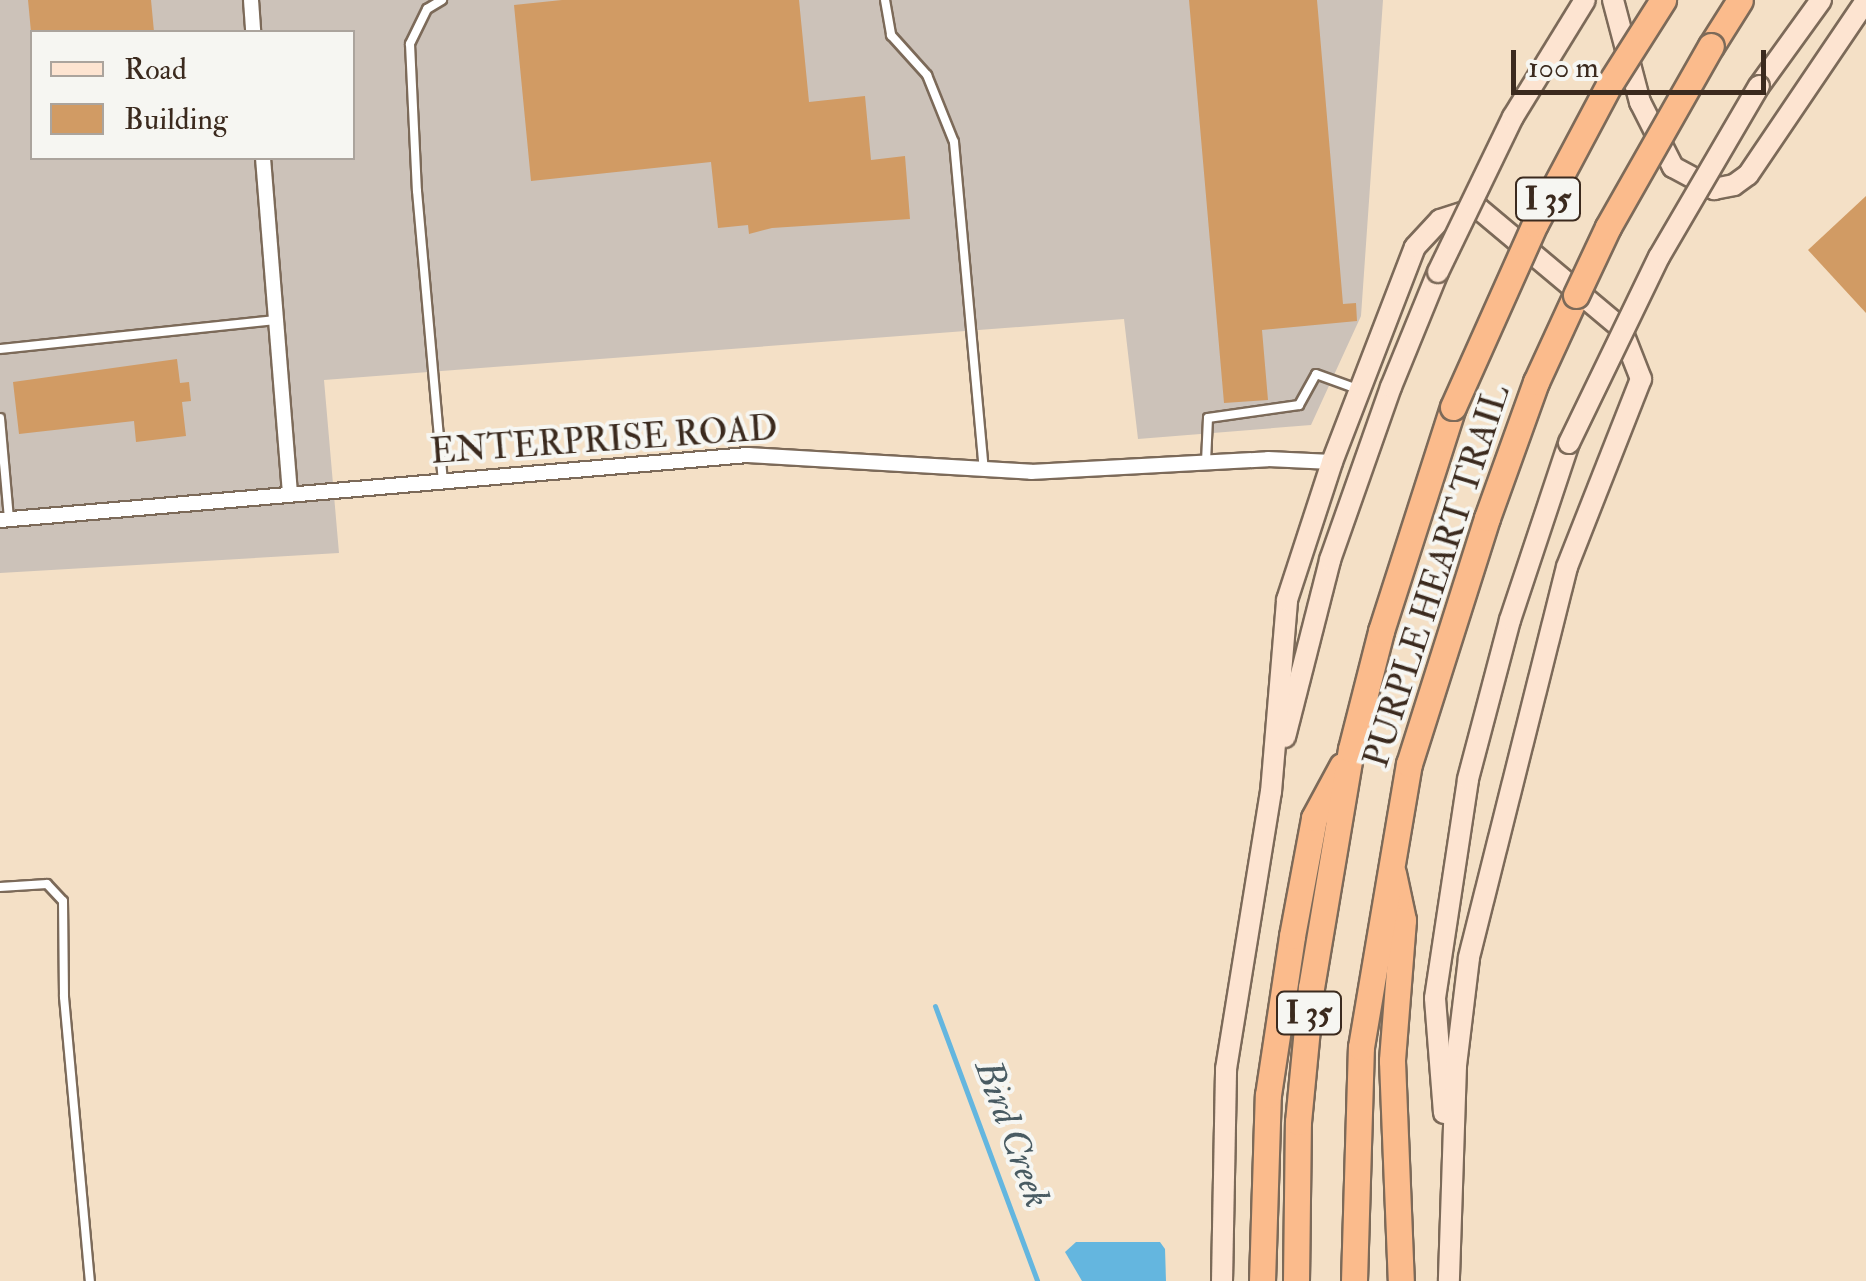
<!DOCTYPE html>
<html>
<head>
<meta charset="utf-8">
<style>
	body { margin:0 }
	#map { position:relative; width:1866px; height:1281px; overflow:hidden; background:#f4e0c6; font-family:"IM FELL Double Pica",serif }
	div>[style] { position:absolute }
	.industrial>* { inset:0; background:#ccc2b9 }
	.water>* { inset:0; background:#64b6df }
	.stream>* { height:5px; margin:-2.5px; padding:0 2.5px; transform-origin:2.5px; border-radius:2.5px; background:#64b6df }
	.building>* { inset:0; background:#d19b64 }
	.roads { filter:drop-shadow(2px 0 #7c6a59) drop-shadow(-2px 0 #7c6a59) drop-shadow(0 2px #7c6a59) drop-shadow(0 -2px #7c6a59) }
	.lane>* { height:8px; margin:-4px; padding:0 4px; transform-origin:4px; border-radius:4px; background:#fff }
	.street>* { height:14px; margin:-7px; padding:0 7px; transform-origin:7px; border-radius:7px; background:#fff }
	.secondary>* { height:20px; margin:-10px; padding:0 10px; transform-origin:10px; border-radius:10px; background:#fde4d1 }
	.highway>* { height:25px; margin:-12.5px; padding:0 12.5px; transform-origin:12.5px; border-radius:12.5px; background:#fbbb8c }
	.bridges { filter:drop-shadow(2px 0 #7c6a59) drop-shadow(-2px 0 #7c6a59) drop-shadow(0 2px #7c6a59) drop-shadow(0 -2px #7c6a59) }
	.secondary-bridge>* { height:20px; margin:-10px; padding:0 10px; transform-origin:10px; border-radius:10px; background:#fde4d1 }
	.highway-bridge>* { height:25px; margin:-12.5px; padding:0 12.5px; transform-origin:12.5px; border-radius:12.5px; background:#fbbb8c }
	span { translate:-50% -50%; white-space:nowrap; text-align:center; line-height:1.15; -webkit-text-stroke:8px #f6f6f2; paint-order:stroke }
	.shield-label span { padding:2px 8px; background:#f6f6f2; border:2px solid; border-radius:8px; -webkit-text-stroke-width:0 }
	.shield-label { font-size:32px; color:#3b2a1e; font-weight:700 }
	.street-label { font-size:35px; color:#3b2a1e }
	.water-label { font-size:38px; color:#495b62; font-style:italic }
	.legend { position:absolute; left:30px; top:30px; width:325px; height:130px; box-sizing:border-box; background:#f6f6f2; border:2px solid #aba49d; margin:0; padding:12px 18px; list-style:none; font-size:30px; color:#3b2a1e }
	.legend li { display:flex; align-items:center; gap:20px; height:50px }
	.legend b { width:50px; border:2px solid #aba49d }
	.scale { position:absolute; left:1511px; top:50px; width:255px; height:45px; box-sizing:border-box; border:5px solid #3b2a1e; border-top:0; padding-left:12px; font-size:30px; line-height:35px; white-space:nowrap; color:#3b2a1e; -webkit-text-stroke:8px #f6f6f2; paint-order:stroke }
</style>
</head>
<body>
<div id="map">
	<div class="industrial">
		<div style="clip-path:polygon(evenodd,0 0,1383px 0,1361px 316px,1311px 425px,1138px 439px,1124px 319px,324px 380px,339px 553px,0 573px,0 0,32px 32px,352px 32px,352px 158px,32px 158px,32px 32px)"></div>
	</div>
	<div class="water">
		<div style="clip-path:polygon(1076px 1242px,1160px 1242px,1165px 1249px,1166px 1281px,1082px 1281px,1065px 1252px)"></div>
	</div>
	<div class="stream">
		<div style="left:935px;top:1006px;width:293px;rotate:69.6deg"></div>
	</div>
	<div class="building">
		<div style="clip-path:polygon(28px 0,151px 0,154px 32px,31px 32px)"></div>
		<div style="clip-path:polygon(562px 0,799px 0,809px 102px,865px 96px,871px 160px,905px 156px,910px 219px,772px 228px,749px 234px,748px 225px,718px 228px,711px 162px,531px 181px,514px 5px)"></div>
		<div style="clip-path:polygon(1189px 0,1317px 0,1343px 304px,1356px 303px,1357px 321px,1262px 330px,1268px 400px,1224px 403px)"></div>
		<div style="clip-path:polygon(1866px 196px,1866px 313px,1808px 250px)"></div>
		<div style="clip-path:polygon(177px 359px,180px 383px,189px 382px,191px 401px,182px 402px,186px 436px,136px 442px,134px 421px,19px 434px,13px 382px)"></div>
	</div>
	<div class="roads">
		<div class="lane">
			<div style="left:442px;top:0;width:17px;rotate:149deg"></div>
			<div style="left:427px;top:9px;width:39px;rotate:116deg"></div>
			<div style="left:410px;top:44px;width:147px;rotate:87.3deg"></div>
			<div style="left:417px;top:191px;width:290px;rotate:84.9deg"></div>
			<div style="left:885px;top:0;width:36px;rotate:80deg"></div>
			<div style="left:891px;top:35px;width:54px;rotate:48deg"></div>
			<div style="left:927px;top:75px;width:72px;rotate:68.1deg"></div>
			<div style="left:954px;top:142px;width:328px;rotate:84.8deg"></div>
			<div style="left:0;top:349px;width:278px;rotate:-6deg"></div>
			<div style="left:0;top:418px;width:101px;rotate:84.9deg"></div>
			<div style="left:1206px;top:462px;width:44px;rotate:-87.4deg"></div>
			<div style="left:1208px;top:418px;width:92px;rotate:-8.1deg"></div>
			<div style="left:1299px;top:405px;width:35px;rotate:-61deg"></div>
			<div style="left:1316px;top:374px;width:47px;rotate:20deg"></div>
			<div style="left:0;top:887px;width:47px;rotate:-3.7deg"></div>
			<div style="left:47px;top:884px;width:23px;rotate:47deg"></div>
			<div style="left:63px;top:901px;width:96px;rotate:89.4deg"></div>
			<div style="left:64px;top:997px;width:285px;rotate:84.8deg"></div>
		</div>
		<div class="street">
			<div style="left:251px;top:0;width:32px;rotate:86deg"></div>
			<div style="left:263px;top:158px;width:336px;rotate:85.4deg"></div>
			<div style="left:0;top:520px;width:751px;rotate:-4.97deg"></div>
			<div style="left:748px;top:455px;width:284px;rotate:3.4deg"></div>
			<div style="left:1031px;top:472px;width:237px;rotate:-3.1deg"></div>
			<div style="left:1268px;top:459px;width:64px;rotate:2.7deg"></div>
		</div>
		<div class="secondary">
			<div style="left:1613px;top:0;width:106px;rotate:75.2deg"></div>
			<div style="left:1640px;top:102px;width:73px;rotate:63.1deg"></div>
			<div style="left:1673px;top:167px;width:47px;rotate:28.2deg"></div>
			<div style="left:1714px;top:189px;width:20px;rotate:-11deg"></div>
			<div style="left:1734px;top:185px;width:17px;rotate:-36deg"></div>
			<div style="left:1748px;top:175px;width:210px;rotate:-55.9deg"></div>
			<div style="left:1759px;top:86px;width:106px;rotate:-54.2deg"></div>
			<div style="left:1285px;top:737px;width:183px;rotate:-75.7deg"></div>
			<div style="left:1330px;top:560px;width:183px;rotate:-70.6deg"></div>
			<div style="left:1391px;top:387px;width:124px;rotate:-67.8deg"></div>
			<div style="left:1444px;top:1113px;width:115px;rotate:-94.5deg"></div>
			<div style="left:1435px;top:998px;width:221px;rotate:-81.4deg"></div>
			<div style="left:1468px;top:779px;width:164px;rotate:-75.2deg"></div>
			<div style="left:1510px;top:620px;width:187px;rotate:-71.6deg"></div>
			<div style="left:1222px;top:1281px;width:212px;rotate:-88.9deg"></div>
			<div style="left:1226px;top:1069px;width:281px;rotate:-80.8deg"></div>
			<div style="left:1271px;top:792px;width:193px;rotate:-85.2deg"></div>
			<div style="left:1287px;top:600px;width:145px;rotate:-71.9deg"></div>
			<div style="left:1332px;top:462px;width:230px;rotate:-68.9deg"></div>
			<div style="left:1415px;top:247px;width:37px;rotate:-47deg"></div>
			<div style="left:1440px;top:220px;width:40px;rotate:-18deg"></div>
			<div style="left:1478px;top:208px;width:187px;rotate:40deg"></div>
			<div style="left:1621px;top:328px;width:55px;rotate:68.6deg"></div>
			<div style="left:1641px;top:379px;width:202px;rotate:111.5deg"></div>
			<div style="left:1567px;top:567px;width:403px;rotate:104.1deg"></div>
			<div style="left:1469px;top:958px;width:109px;rotate:96.9deg"></div>
			<div style="left:1456px;top:1066px;width:215px;rotate:91.9deg"></div>
		</div>
		<div class="highway">
			<div style="left:1711px;top:46px;width:54px;rotate:-57.8deg"></div>
			<div style="left:1393px;top:873px;width:48px;rotate:78deg"></div>
			<div style="left:1403px;top:920px;width:141px;rotate:94.5deg"></div>
			<div style="left:1392px;top:1061px;width:220px;rotate:87.7deg"></div>
			<div style="left:1262px;top:1281px;width:186px;rotate:-88.2deg"></div>
			<div style="left:1268px;top:1095px;width:161px;rotate:-81.4deg"></div>
			<div style="left:1292px;top:936px;width:120px;rotate:-79.4deg"></div>
			<div style="left:1314px;top:818px;width:59px;rotate:-61.7deg"></div>
			<div style="left:1296px;top:1281px;width:159px;rotate:-89.3deg"></div>
			<div style="left:1298px;top:1122px;width:135px;rotate:-84.5deg"></div>
			<div style="left:1311px;top:988px;width:242px;rotate:-80.5deg"></div>
			<div style="left:1351px;top:749px;width:122px;rotate:-75.7deg"></div>
			<div style="left:1381px;top:631px;width:235px;rotate:-72.2deg"></div>
			<div style="left:1354px;top:1281px;width:234px;rotate:-88.3deg"></div>
			<div style="left:1361px;top:1047px;width:287px;rotate:-80.4deg"></div>
			<div style="left:1409px;top:764px;width:258px;rotate:-72.4deg"></div>
			<div style="left:1487px;top:518px;width:145px;rotate:-70.2deg"></div>
			<div style="left:1536px;top:382px;width:96px;rotate:-65.3deg"></div>
		</div>
	</div>
	<div class="bridges">
		<div class="secondary-bridge">
			<div style="left:1438px;top:272px;width:172px;rotate:-64.2deg"></div>
			<div style="left:1513px;top:117px;width:137px;rotate:-58.4deg"></div>
			<div style="left:1569px;top:443px;width:207px;rotate:-64.2deg"></div>
			<div style="left:1659px;top:257px;width:198px;rotate:-59.7deg"></div>
		</div>
		<div class="highway-bridge">
			<div style="left:1576px;top:295px;width:75px;rotate:-64.8deg"></div>
			<div style="left:1608px;top:227px;width:208px;rotate:-60.4deg"></div>
			<div style="left:1453px;top:407px;width:201px;rotate:-65.9deg"></div>
			<div style="left:1535px;top:224px;width:157px;rotate:-62deg"></div>
			<div style="left:1609px;top:85px;width:101px;rotate:-57.6deg"></div>
		</div>
	</div>
	<div class="shield-label">
		<span style="left:1548px;top:199px">I 35</span>
		<span style="left:1309px;top:1013px">I 35</span>
	</div>
	<div class="street-label">
		<span style="left:604px;top:440px;rotate:-4deg">ENTERPRISE ROAD</span>
		<span style="left:1437px;top:576px;rotate:-72deg">PURPLE HEART TRAIL</span>
	</div>
	<div class="water-label">
		<span style="left:1012px;top:1134px;rotate:70deg">Bird Creek</span>
	</div>
	<ul class="legend">
	<li><b style="height:12px;background:#fde4d1"></b>Road</li>
	<li><b style="height:28px;background:#d19b64"></b>Building</li>
	</ul>
	<div class="scale">100 m</div>
</div>
</body>
</html>
